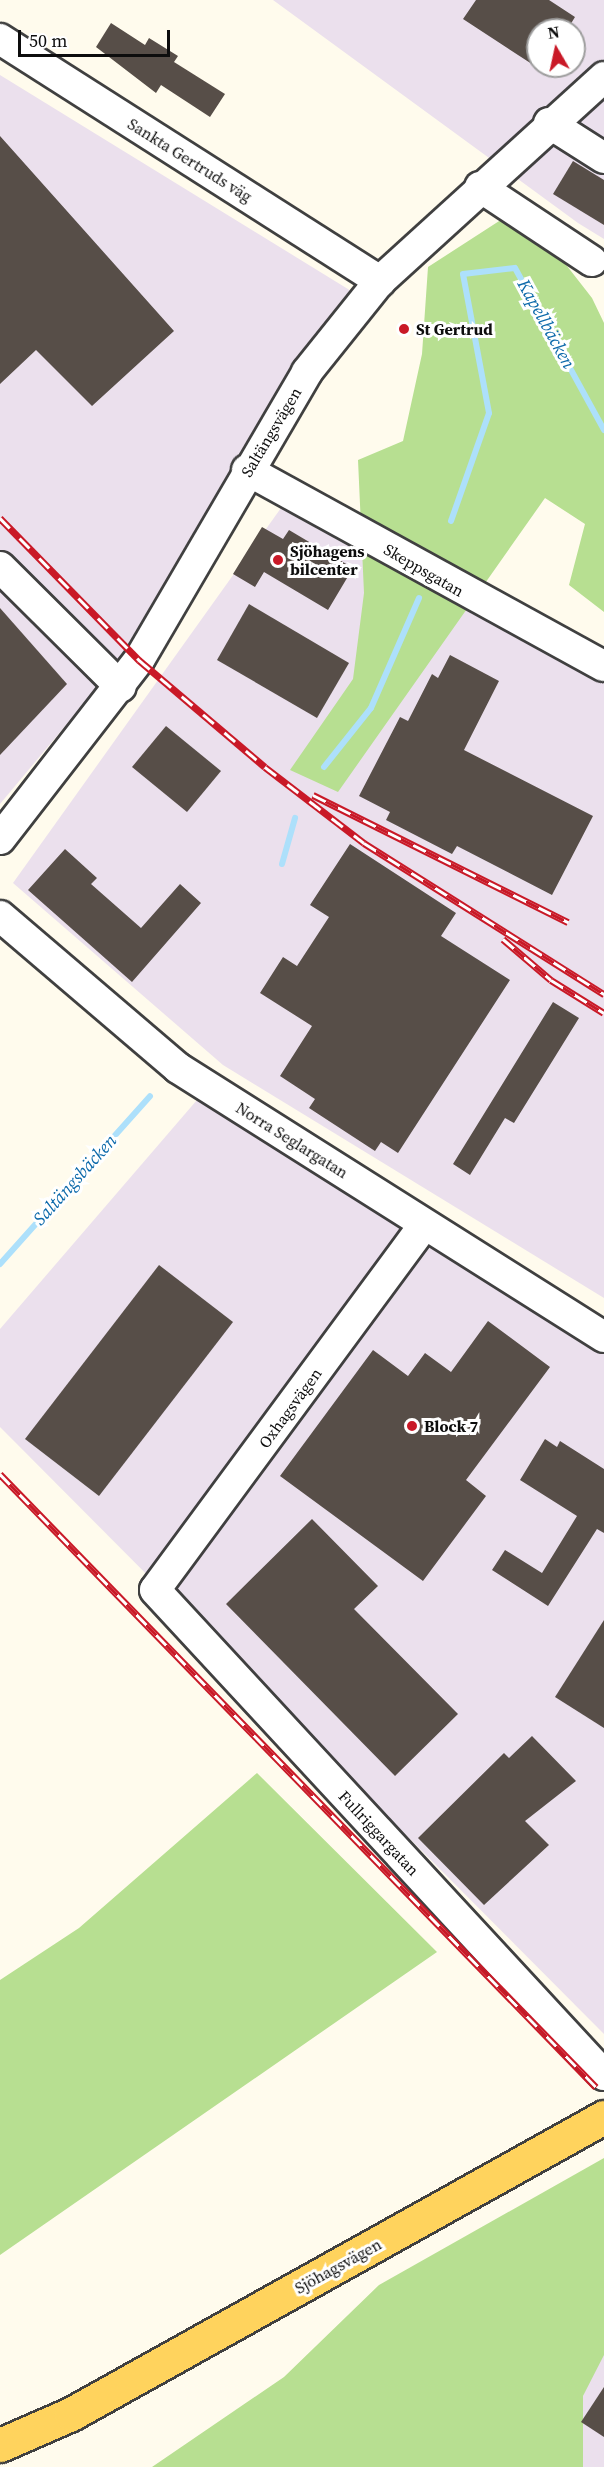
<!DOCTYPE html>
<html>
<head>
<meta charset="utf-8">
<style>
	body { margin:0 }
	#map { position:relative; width:604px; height:2467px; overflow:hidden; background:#fffbed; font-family:"Source Serif 4",serif }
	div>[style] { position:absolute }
	.industrial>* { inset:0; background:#ebe0ed }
	.forest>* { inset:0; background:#b7df91 }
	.stream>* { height:6px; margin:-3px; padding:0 3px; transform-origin:3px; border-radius:3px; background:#ade0fb }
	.building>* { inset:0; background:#574e48 }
	.roads { filter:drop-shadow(2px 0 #404040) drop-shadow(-2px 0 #404040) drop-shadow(0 2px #404040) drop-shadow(0 -2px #404040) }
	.minor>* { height:30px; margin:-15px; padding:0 15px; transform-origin:15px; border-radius:15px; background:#fff }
	.major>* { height:33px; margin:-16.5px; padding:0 16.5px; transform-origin:16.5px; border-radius:16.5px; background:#ffd35d }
	.rail>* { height:7px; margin-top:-3.5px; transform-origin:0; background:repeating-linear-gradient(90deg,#fff 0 14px,#c91927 0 28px); box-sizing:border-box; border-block:2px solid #c91927 }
	.dots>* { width:16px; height:16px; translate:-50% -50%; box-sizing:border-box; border:3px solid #fff; border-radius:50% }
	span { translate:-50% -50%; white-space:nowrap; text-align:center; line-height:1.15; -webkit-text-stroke:6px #fff; paint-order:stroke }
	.street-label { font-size:16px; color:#0d0d0d }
	.poi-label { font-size:16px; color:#0d0d0d; font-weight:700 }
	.left { translate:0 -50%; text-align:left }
	.water-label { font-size:18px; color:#0c69aa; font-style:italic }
	.north { position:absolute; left:526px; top:18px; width:60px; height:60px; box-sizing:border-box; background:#fff; border:2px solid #9e9e9e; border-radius:50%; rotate:351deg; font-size:16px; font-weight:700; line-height:24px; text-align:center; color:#0d0d0d }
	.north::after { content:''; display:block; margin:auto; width:21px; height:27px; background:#c91927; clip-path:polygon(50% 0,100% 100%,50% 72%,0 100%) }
	.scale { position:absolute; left:18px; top:30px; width:152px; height:27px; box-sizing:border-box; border:3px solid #0d0d0d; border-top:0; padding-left:8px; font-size:18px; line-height:21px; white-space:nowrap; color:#0d0d0d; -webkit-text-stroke:4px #fff; paint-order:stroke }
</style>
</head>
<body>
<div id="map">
	<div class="industrial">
		<div style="clip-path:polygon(evenodd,273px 0,604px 0,604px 239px,578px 223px,273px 0,538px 30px,574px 30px,574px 66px,538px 66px,538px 30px)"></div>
		<div style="clip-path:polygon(0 75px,356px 294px,142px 634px,0 804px)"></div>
		<div style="clip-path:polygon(281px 508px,604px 674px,604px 1298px,223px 1065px,13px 883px)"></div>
		<div style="clip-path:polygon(203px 1093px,604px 1344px,604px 2034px,0 1427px,0 1329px)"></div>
		<div style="clip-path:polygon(604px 2340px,604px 2467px,583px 2467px,583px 2396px)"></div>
	</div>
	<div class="forest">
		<div style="clip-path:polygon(521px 207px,592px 298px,604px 323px,604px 612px,569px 585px,585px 524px,545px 498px,338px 792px,290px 770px,353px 679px,364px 593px,358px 460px,403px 441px,422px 354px,428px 267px)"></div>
		<div style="clip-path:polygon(257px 1773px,437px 1952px,0 2255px,0 1980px,79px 1928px)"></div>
		<div style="clip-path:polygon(604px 2158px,604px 2355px,583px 2396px,583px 2467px,152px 2467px,284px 2377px,379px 2285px)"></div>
	</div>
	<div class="stream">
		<div style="left:451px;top:521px;width:114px;rotate:-70.6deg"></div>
		<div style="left:489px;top:413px;width:141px;rotate:-100.6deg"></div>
		<div style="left:463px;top:274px;width:52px;rotate:-6.6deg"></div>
		<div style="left:515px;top:268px;width:185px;rotate:61.2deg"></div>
		<div style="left:324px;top:767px;width:75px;rotate:-51.5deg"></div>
		<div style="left:371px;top:708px;width:120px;rotate:-66.4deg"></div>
		<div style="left:282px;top:864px;width:48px;rotate:-74.2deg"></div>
		<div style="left:0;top:1264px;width:225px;rotate:-48.2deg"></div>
	</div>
	<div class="building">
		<div style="clip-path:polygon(476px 0,549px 0,575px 17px,567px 30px,538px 30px,538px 68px,463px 19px)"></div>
		<div style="clip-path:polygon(111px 23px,145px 45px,149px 38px,178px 56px,174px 62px,225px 94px,210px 117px,161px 85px,156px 93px,96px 47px)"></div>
		<div style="clip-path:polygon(0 136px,174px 331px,92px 406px,36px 350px,0 384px)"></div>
		<div style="clip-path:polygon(573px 161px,604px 180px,604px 225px,553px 194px)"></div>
		<div style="clip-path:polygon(262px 527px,283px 539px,289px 530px,353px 568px,328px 610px,264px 572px,255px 587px,233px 574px)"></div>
		<div style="clip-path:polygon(249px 604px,349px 663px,317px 718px,217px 660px)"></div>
		<div style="clip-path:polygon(0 608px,67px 684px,0 755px)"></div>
		<div style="clip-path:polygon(450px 655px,499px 681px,464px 750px,593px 816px,552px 895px,457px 846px,452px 854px,386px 820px,390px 812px,359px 796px,400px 717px,408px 721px,432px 674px,438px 678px)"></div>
		<div style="clip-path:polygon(166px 726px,221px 771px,187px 812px,132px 767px)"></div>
		<div style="clip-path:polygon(350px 844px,456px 913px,441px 936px,510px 980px,398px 1153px,381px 1142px,375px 1151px,309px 1108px,315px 1099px,280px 1076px,312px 1026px,260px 993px,283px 957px,297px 966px,329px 917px,310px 905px)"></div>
		<div style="clip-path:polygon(65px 849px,97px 878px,91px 884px,141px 928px,180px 884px,201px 903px,132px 982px,28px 890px)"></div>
		<div style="clip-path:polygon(553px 1002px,579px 1018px,514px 1123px,505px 1118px,470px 1175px,453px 1164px)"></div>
		<div style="clip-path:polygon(159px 1265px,233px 1322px,99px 1496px,25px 1439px)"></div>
		<div style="clip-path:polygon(488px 1321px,550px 1367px,466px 1480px,486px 1496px,423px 1581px,280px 1476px,373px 1350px,408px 1376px,425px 1353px,451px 1372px)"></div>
		<div style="clip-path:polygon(545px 1439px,557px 1447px,560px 1441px,604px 1469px,604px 1533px,597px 1529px,548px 1606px,492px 1570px,505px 1550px,542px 1573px,577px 1516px,520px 1480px)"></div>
		<div style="clip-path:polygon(312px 1519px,378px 1586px,354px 1609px,458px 1714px,395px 1776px,226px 1604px)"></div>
		<div style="clip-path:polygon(604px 1620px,604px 1728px,555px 1697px)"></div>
		<div style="clip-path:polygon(532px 1736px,576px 1781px,525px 1821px,549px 1845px,484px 1905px,418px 1838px,504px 1753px,509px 1758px)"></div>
		<div style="clip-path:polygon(604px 2387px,604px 2437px,581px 2422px)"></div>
	</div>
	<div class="roads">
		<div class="minor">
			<div style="left:0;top:39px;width:451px;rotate:32.5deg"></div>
			<div style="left:549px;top:123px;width:65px;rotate:32.5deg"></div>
			<div style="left:480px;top:187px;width:134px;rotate:33.5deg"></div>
			<div style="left:247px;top:470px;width:407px;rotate:28.8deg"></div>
			<div style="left:0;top:567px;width:170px;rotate:44.8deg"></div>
			<div style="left:0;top:839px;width:227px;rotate:-52.2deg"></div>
			<div style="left:139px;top:660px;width:333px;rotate:-59.7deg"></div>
			<div style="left:307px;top:372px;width:117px;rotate:-51.3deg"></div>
			<div style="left:380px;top:281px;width:303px;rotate:-42.3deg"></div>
			<div style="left:0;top:916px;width:234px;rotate:40.5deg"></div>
			<div style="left:178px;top:1068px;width:504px;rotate:32.27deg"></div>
			<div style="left:424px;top:1225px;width:453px;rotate:126.4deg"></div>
			<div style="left:155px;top:1590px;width:661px;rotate:47.21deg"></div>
		</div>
		<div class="major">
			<div style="left:0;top:2445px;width:77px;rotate:-23.6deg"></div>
			<div style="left:71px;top:2414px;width:610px;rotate:-29.13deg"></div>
		</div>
	</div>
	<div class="rail">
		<div style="left:0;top:518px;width:199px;rotate:45.6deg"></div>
		<div style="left:139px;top:660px;width:165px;rotate:40.3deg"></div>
		<div style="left:265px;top:767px;width:125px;rotate:37.5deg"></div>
		<div style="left:364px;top:843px;width:284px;rotate:32.2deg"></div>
		<div style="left:313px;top:795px;width:285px;rotate:26.5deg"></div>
		<div style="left:503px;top:939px;width:63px;rotate:40.5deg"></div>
		<div style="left:551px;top:980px;width:62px;rotate:31.9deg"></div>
		<div style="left:0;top:1474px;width:855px;rotate:45.81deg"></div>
	</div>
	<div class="dots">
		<div style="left:404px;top:329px;background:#c91927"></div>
		<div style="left:278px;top:560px;background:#c91927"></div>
		<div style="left:412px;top:1426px;background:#c91927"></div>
	</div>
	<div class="street-label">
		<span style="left:190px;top:160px;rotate:32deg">Sankta Gertruds väg</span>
		<span style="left:271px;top:432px;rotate:-59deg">Saltängsvägen</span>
		<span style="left:424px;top:570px;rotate:30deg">Skeppsgatan</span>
		<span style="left:292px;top:1140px;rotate:32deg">Norra Seglargatan</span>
		<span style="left:290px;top:1408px;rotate:-54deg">Oxhagsvägen</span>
		<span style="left:379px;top:1833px;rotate:47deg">Fullriggargatan</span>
		<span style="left:338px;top:2266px;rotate:-29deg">Sjöhagsvägen</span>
	</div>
	<div class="poi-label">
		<span class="left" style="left:416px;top:329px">St Gertrud</span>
		<span class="left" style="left:290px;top:560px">Sjöhagens<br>bilcenter</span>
		<span class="left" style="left:424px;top:1426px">Block 7</span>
	</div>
	<div class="water-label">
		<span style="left:546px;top:324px;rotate:61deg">Kapellbäcken</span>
		<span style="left:75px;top:1180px;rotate:-48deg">Saltängsbäcken</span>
	</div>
	<div class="north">N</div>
	<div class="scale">50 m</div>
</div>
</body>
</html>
